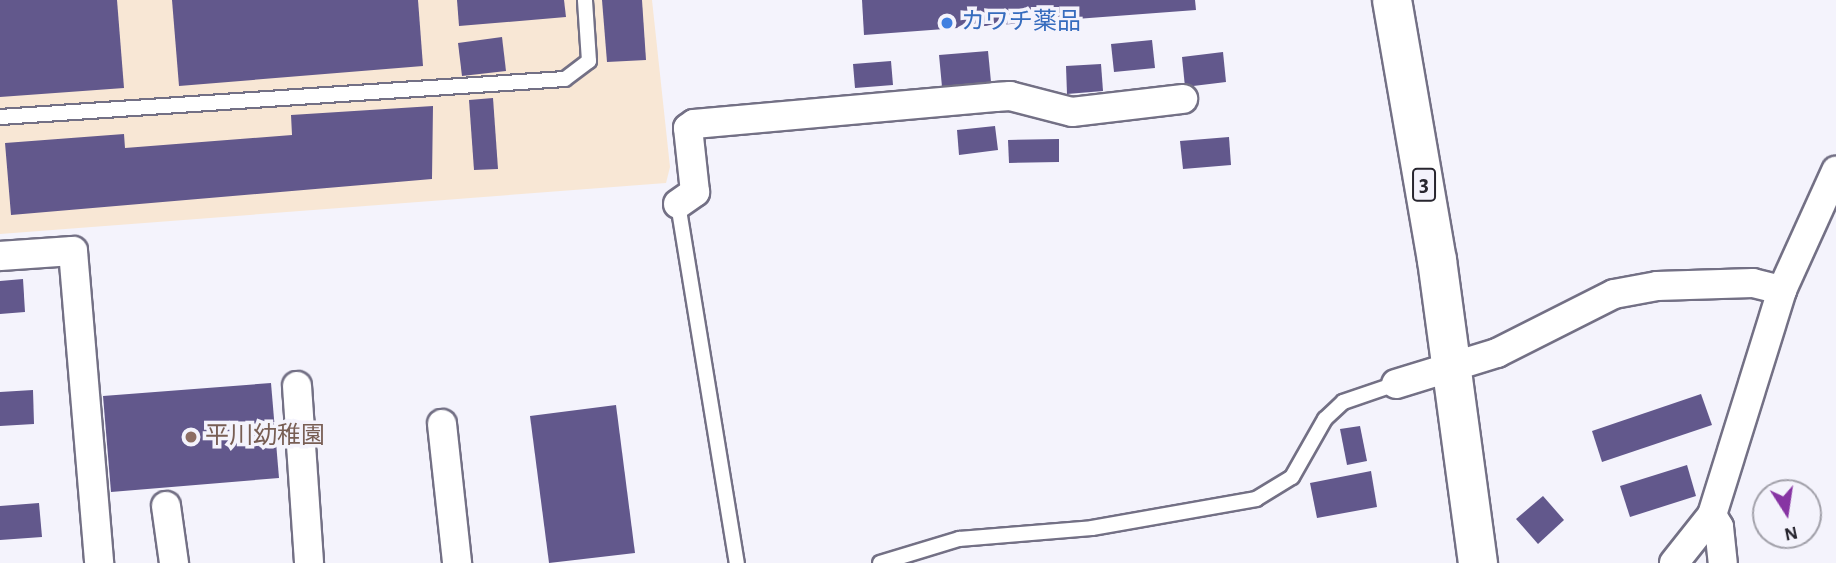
<!DOCTYPE html>
<html>
<head>
<meta charset="utf-8">
<style>
	body { margin:0 }
	#map { position:relative; width:1836px; height:563px; overflow:hidden; background:#f4f3fc; font-family:"Alegreya Sans","Noto Sans JP",sans-serif }
	div>[style] { position:absolute }
	.industrial>* { inset:0; background:#f8e7d5 }
	.building>* { inset:0; background:#62588c }
	.roads { filter:drop-shadow(2px 0 #737085) drop-shadow(-2px 0 #737085) drop-shadow(0 2px #737085) drop-shadow(0 -2px #737085) }
	.lane>* { height:14px; margin:-7px; padding:0 7px; transform-origin:7px; border-radius:7px; background:#fff }
	.street>* { height:28px; margin:-14px; padding:0 14px; transform-origin:14px; border-radius:14px; background:#fff }
	.primary>* { height:38px; margin:-19px; padding:0 19px; transform-origin:19px; border-radius:19px; background:#fff }
	.dots>* { width:19px; height:19px; translate:-50% -50%; box-sizing:border-box; border:4px solid #f4f3fc; border-radius:50% }
	span { translate:-50% -50%; white-space:nowrap; text-align:center; line-height:1.15; -webkit-text-stroke:7px #f4f3fc; paint-order:stroke }
	.shield-label span { padding:2px 5px; background:#f4f3fc; border:2px solid; border-radius:5px; -webkit-text-stroke-width:0 }
	.shield-label { font-size:23px; color:#28262f; font-weight:700 }
	.shop-label { font-size:24px; color:#366cbe }
	.left { translate:0 -50%; text-align:left }
	.education-label { font-size:24px; color:#785e54 }
	.north { position:absolute; left:1752px; top:479px; width:70px; height:70px; box-sizing:border-box; background:#f4f3fc; border:2px solid #a2a1aa; border-radius:50%; rotate:168deg; font-size:19px; font-weight:700; line-height:28px; text-align:center; color:#28262f }
	.north::after { content:''; display:block; margin:auto; width:24px; height:32px; background:#8734a3; clip-path:polygon(50% 0,100% 100%,50% 72%,0 100%) }
</style>
</head>
<body>
<div id="map">
	<div class="industrial">
		<div style="clip-path:polygon(0 0,652px 0,670px 167px,666px 183px,0 234px)"></div>
	</div>
	<div class="building">
		<div style="clip-path:polygon(0 0,117px 0,124px 88px,0 97px)"></div>
		<div style="clip-path:polygon(172px 0,418px 0,423px 66px,179px 86px)"></div>
		<div style="clip-path:polygon(457px 0,564px 0,566px 17px,459px 26px)"></div>
		<div style="clip-path:polygon(602px 0,642px 0,646px 60px,607px 62px)"></div>
		<div style="clip-path:polygon(862px 0,1195px 0,1196px 10px,864px 35px)"></div>
		<div style="clip-path:polygon(502px 37px,506px 71px,462px 76px,458px 43px)"></div>
		<div style="clip-path:polygon(1152px 40px,1155px 68px,1114px 72px,1111px 44px)"></div>
		<div style="clip-path:polygon(988px 51px,991px 82px,942px 87px,939px 55px)"></div>
		<div style="clip-path:polygon(1223px 52px,1226px 82px,1185px 87px,1182px 57px)"></div>
		<div style="clip-path:polygon(891px 61px,893px 85px,855px 88px,853px 64px)"></div>
		<div style="clip-path:polygon(1101px 64px,1103px 91px,1067px 94px,1066px 66px)"></div>
		<div style="clip-path:polygon(493px 98px,498px 169px,474px 170px,469px 100px)"></div>
		<div style="clip-path:polygon(433px 106px,432px 179px,11px 215px,5px 143px,124px 134px,125px 148px,292px 135px,291px 115px)"></div>
		<div style="clip-path:polygon(995px 126px,998px 150px,959px 155px,957px 130px)"></div>
		<div style="clip-path:polygon(1229px 137px,1231px 165px,1183px 169px,1180px 141px)"></div>
		<div style="clip-path:polygon(1059px 139px,1059px 162px,1009px 163px,1008px 140px)"></div>
		<div style="clip-path:polygon(23px 279px,25px 312px,0 314px,0 281px)"></div>
		<div style="clip-path:polygon(271px 383px,279px 478px,111px 492px,103px 396px)"></div>
		<div style="clip-path:polygon(33px 390px,34px 424px,0 426px,0 392px)"></div>
		<div style="clip-path:polygon(1701px 394px,1712px 425px,1602px 462px,1592px 431px)"></div>
		<div style="clip-path:polygon(616px 405px,635px 553px,549px 563px,530px 416px)"></div>
		<div style="clip-path:polygon(1360px 426px,1367px 461px,1347px 465px,1340px 429px)"></div>
		<div style="clip-path:polygon(1687px 465px,1696px 496px,1630px 517px,1620px 486px)"></div>
		<div style="clip-path:polygon(1371px 471px,1377px 507px,1317px 518px,1310px 483px)"></div>
		<div style="clip-path:polygon(1543px 496px,1564px 520px,1538px 544px,1516px 519px)"></div>
		<div style="clip-path:polygon(39px 503px,42px 537px,0 540px,0 506px)"></div>
	</div>
	<div class="roads">
		<div class="lane">
			<div style="left:0;top:117px;width:566px;rotate:-3.85deg"></div>
			<div style="left:565px;top:79px;width:30px;rotate:-37deg"></div>
			<div style="left:589px;top:61px;width:61px;rotate:-93.8deg"></div>
			<div style="left:678px;top:204px;width:364px;rotate:80.7deg"></div>
			<div style="left:880px;top:563px;width:83px;rotate:-16.9deg"></div>
			<div style="left:959px;top:539px;width:133px;rotate:-4.7deg"></div>
			<div style="left:1092px;top:528px;width:167px;rotate:-10deg"></div>
			<div style="left:1256px;top:499px;width:42px;rotate:-31.4deg"></div>
			<div style="left:1292px;top:477px;width:67px;rotate:-60.4deg"></div>
			<div style="left:1325px;top:419px;width:25px;rotate:-43deg"></div>
			<div style="left:1343px;top:402px;width:56px;rotate:-18.8deg"></div>
		</div>
		<div class="street">
			<div style="left:678px;top:204px;width:21px;rotate:-35deg"></div>
			<div style="left:695px;top:192px;width:64px;rotate:-96.2deg"></div>
			<div style="left:688px;top:128px;width:7px;rotate:-34deg"></div>
			<div style="left:694px;top:124px;width:302px;rotate:-5.1deg"></div>
			<div style="left:995px;top:97px;width:15px;rotate:-4deg"></div>
			<div style="left:1010px;top:96px;width:64px;rotate:14.5deg"></div>
			<div style="left:1072px;top:112px;width:112px;rotate:-6.7deg"></div>
			<div style="left:0;top:256px;width:73px;rotate:-3.9deg"></div>
			<div style="left:73px;top:251px;width:313px;rotate:85.2deg"></div>
			<div style="left:1396px;top:384px;width:106px;rotate:-17.1deg"></div>
			<div style="left:1497px;top:353px;width:131px;rotate:-26.8deg"></div>
			<div style="left:1614px;top:294px;width:44px;rotate:-10.5deg"></div>
			<div style="left:1657px;top:286px;width:96px;rotate:-1.8deg"></div>
			<div style="left:1753px;top:283px;width:30px;rotate:14deg"></div>
			<div style="left:297px;top:386px;width:177px;rotate:86.1deg"></div>
			<div style="left:442px;top:424px;width:140px;rotate:83.8deg"></div>
			<div style="left:166px;top:506px;width:58px;rotate:82deg"></div>
			<div style="left:1712px;top:515px;width:14px;rotate:60deg"></div>
			<div style="left:1719px;top:527px;width:36px;rotate:84deg"></div>
			<div style="left:1674px;top:563px;width:61px;rotate:-51.6deg"></div>
			<div style="left:1712px;top:515px;width:236px;rotate:-72.7deg"></div>
			<div style="left:1782px;top:290px;width:131px;rotate:-65.6deg"></div>
		</div>
		<div class="primary">
			<div style="left:1392px;top:0;width:264px;rotate:80.2deg"></div>
			<div style="left:1437px;top:260px;width:306px;rotate:82.3deg"></div>
		</div>
	</div>
	<div class="dots">
		<div style="left:947px;top:23px;background:#3f7fe0"></div>
		<div style="left:191px;top:437px;background:#8d6e63"></div>
	</div>
	<div class="shield-label">
		<span style="left:1424px;top:185px">3</span>
	</div>
	<div class="shop-label">
		<span class="left" style="left:961px;top:23px">カワチ薬品</span>
	</div>
	<div class="education-label">
		<span class="left" style="left:205px;top:437px">平川幼稚園</span>
	</div>
	<div class="north">N</div>
</div>
</body>
</html>
